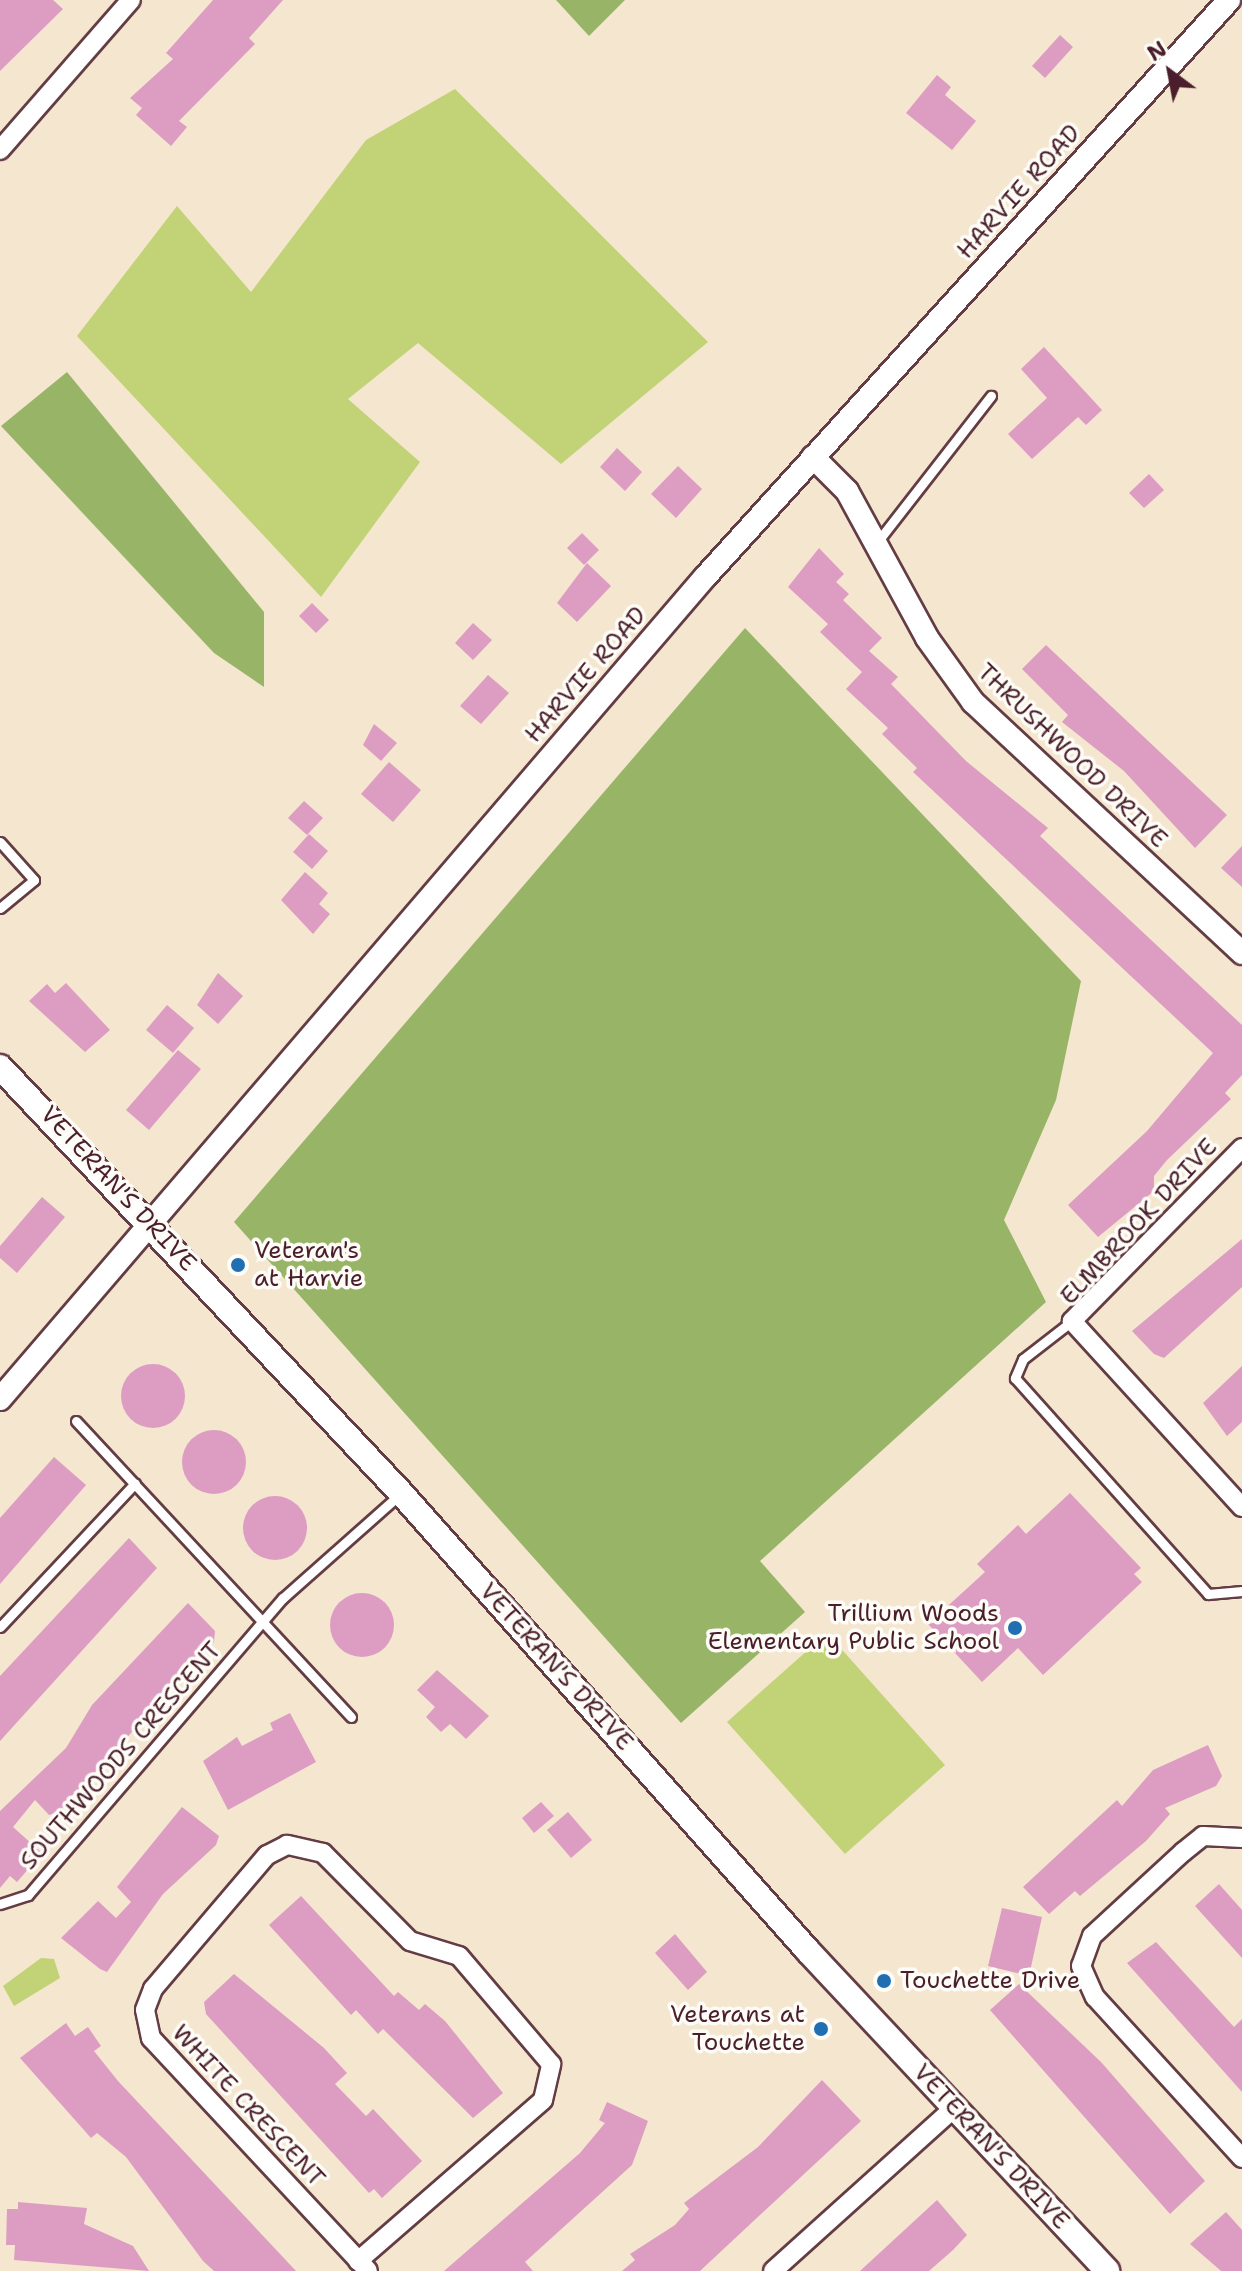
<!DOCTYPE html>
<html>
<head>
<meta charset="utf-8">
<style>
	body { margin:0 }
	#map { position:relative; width:1242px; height:2271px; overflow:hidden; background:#f5e6d0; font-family:"Shantell Sans",sans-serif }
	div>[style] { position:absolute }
	.green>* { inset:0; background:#c1d376 }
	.forest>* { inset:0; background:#98b567 }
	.building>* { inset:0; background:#dd9dc2 }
	.round { border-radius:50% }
	.roads { filter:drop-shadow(2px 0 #643d44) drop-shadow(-2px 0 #643d44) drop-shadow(0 2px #643d44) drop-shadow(0 -2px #643d44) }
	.service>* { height:9px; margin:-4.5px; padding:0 4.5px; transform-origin:4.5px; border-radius:4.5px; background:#fff }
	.minor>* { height:18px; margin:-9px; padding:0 9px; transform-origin:9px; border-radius:9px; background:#fff }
	.tertiary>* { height:22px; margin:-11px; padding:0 11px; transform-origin:11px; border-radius:11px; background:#fff }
	.secondary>* { height:24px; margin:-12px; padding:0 12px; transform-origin:12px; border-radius:12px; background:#fff }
	.dots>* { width:22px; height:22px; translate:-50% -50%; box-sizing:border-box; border:4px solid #fdfcf7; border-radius:50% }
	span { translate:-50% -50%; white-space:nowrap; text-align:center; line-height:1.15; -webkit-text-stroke:7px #fdfcf7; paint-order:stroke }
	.street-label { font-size:24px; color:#4a1f2b }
	.poi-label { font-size:24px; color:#4a1f2b }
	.left { translate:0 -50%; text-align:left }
	.right { translate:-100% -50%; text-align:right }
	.north { position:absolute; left:1130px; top:32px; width:80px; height:80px; -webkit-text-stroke:6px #fdfcf7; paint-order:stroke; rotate:328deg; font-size:22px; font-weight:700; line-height:32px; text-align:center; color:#4a1f2b }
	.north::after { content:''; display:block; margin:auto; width:28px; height:36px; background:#4a1f2b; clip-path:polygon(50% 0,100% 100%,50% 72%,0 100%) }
</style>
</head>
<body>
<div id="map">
	<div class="green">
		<div style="clip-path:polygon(455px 89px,708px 342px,561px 464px,418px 343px,348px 399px,420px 462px,321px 597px,77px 336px,177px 206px,251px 292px,366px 140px)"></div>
		<div style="clip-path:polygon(827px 1633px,945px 1765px,845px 1854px,727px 1722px)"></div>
		<div style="clip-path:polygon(41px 1958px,54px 1959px,60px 1978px,14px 2006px,3px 1986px)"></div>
	</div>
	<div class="forest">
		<div style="clip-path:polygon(556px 0,625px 0,589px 36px)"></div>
		<div style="clip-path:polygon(67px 372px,264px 612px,264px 687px,214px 653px,1px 426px)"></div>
		<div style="clip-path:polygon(745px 628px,1081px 981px,1056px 1100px,1004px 1220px,1046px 1302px,760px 1561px,805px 1612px,681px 1723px,234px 1222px)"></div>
	</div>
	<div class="building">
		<div style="clip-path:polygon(0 0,53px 0,63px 9px,0 71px)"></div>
		<div style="clip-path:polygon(213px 0,283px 0,249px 38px,255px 44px,179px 121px,187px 127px,171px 146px,136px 115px,142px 108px,130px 98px,173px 59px,166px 53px)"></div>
		<div style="clip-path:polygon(1060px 35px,1073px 47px,1045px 78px,1032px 66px)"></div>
		<div style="clip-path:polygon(937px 75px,951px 87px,945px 95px,976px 121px,952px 150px,906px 113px)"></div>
		<div style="clip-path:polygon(1044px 347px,1102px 410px,1086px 425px,1078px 417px,1032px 459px,1008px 434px,1047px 398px,1021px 369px)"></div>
		<div style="clip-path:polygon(617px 448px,642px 472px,625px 491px,600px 467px)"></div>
		<div style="clip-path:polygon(678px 466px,702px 489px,676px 518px,651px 494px)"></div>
		<div style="clip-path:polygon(1149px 474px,1164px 490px,1144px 508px,1129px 493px)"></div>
		<div style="clip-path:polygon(582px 533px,599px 550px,584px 565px,567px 548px)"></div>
		<div style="clip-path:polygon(819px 548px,844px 574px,836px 582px,849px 594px,843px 600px,882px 638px,869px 651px,898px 677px,891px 684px,966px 761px,1048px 828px,1040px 836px,1242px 1025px,1242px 1075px,1225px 1093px,1231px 1099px,1167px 1160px,1154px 1176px,1154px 1191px,1098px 1237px,1068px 1205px,1147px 1131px,1213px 1053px,913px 772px,917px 768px,882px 734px,888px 728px,846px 689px,862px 672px,820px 632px,828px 624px,788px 587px)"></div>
		<div style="clip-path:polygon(587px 563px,611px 586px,577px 622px,557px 603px)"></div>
		<div style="clip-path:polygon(312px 603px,329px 620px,316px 633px,299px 616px)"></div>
		<div style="clip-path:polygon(473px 623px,492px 640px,473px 660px,455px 643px)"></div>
		<div style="clip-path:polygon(1046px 645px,1227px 815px,1195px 848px,1124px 771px,1062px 722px,1068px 715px,1022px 669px)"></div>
		<div style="clip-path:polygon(488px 675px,509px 693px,481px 724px,460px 706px)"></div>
		<div style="clip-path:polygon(374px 724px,397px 743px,381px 761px,363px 745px)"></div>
		<div style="clip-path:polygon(389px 762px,421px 790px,393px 822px,361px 794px)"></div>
		<div style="clip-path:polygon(304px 801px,323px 818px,307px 835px,288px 818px)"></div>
		<div style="clip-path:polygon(309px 834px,328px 851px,312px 869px,293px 852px)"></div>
		<div style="clip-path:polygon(1242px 846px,1242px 887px,1221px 868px)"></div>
		<div style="clip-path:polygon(305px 872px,328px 893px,319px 904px,330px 914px,313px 934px,281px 900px)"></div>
		<div style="clip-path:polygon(218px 973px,243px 996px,218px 1024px,197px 1005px)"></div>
		<div style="clip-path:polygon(66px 983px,110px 1030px,85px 1052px,29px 1001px,47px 984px,55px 993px)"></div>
		<div style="clip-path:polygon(167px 1005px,194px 1028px,173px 1053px,146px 1030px)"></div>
		<div style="clip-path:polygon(178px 1050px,201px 1069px,149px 1130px,126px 1110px)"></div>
		<div style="clip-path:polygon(42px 1197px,65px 1217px,17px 1273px,0 1258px,0 1246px)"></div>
		<div style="clip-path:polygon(1242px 1239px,1242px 1287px,1164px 1358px,1154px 1354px,1132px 1331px)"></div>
		<div class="round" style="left:121px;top:1364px;width:64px;height:64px"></div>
		<div style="clip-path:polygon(1242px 1366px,1242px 1422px,1227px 1436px,1203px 1403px)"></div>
		<div class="round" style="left:182px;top:1430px;width:64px;height:64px"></div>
		<div style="clip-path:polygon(54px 1457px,86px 1485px,0 1584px,0 1518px)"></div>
		<div style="clip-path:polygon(1070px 1493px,1141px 1568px,1134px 1574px,1142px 1582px,1043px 1675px,1018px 1648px,982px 1682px,928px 1624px,985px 1572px,977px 1564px,1018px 1525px,1026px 1534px)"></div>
		<div class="round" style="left:243px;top:1496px;width:64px;height:64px"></div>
		<div style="clip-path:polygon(129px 1538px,157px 1568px,0 1741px,0 1676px)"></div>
		<div class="round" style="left:330px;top:1593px;width:64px;height:64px"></div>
		<div style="clip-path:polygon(188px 1603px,215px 1631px,214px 1642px,59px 1812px,49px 1815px,35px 1800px,13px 1827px,42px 1853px,17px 1882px,10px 1876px,0 1888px,0 1811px,66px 1748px,92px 1705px)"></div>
		<div style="clip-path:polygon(437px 1670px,489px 1716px,466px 1739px,450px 1724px,441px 1732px,426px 1717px,435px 1707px,417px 1690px)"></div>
		<div style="clip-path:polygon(290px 1713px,316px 1762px,228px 1810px,203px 1761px,237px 1737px,242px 1746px,273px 1730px,270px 1723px)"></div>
		<div style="clip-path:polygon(1208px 1745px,1222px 1776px,1216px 1786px,1165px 1808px,1170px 1814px,1146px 1841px,1080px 1896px,1075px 1891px,1049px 1914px,1023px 1887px,1117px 1800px,1122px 1806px,1153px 1770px)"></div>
		<div style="clip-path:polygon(541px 1802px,554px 1816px,534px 1833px,522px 1818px)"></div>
		<div style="clip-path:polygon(182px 1807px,219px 1836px,216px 1845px,163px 1894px,107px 1972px,100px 1969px,61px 1938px,98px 1901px,116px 1918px,131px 1902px,117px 1887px)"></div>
		<div style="clip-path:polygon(568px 1812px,592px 1840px,571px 1858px,547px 1830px)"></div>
		<div style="clip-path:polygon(1219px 1884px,1242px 1910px,1242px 1958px,1195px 1906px)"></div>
		<div style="clip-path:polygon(301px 1896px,394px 1996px,398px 1992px,419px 2010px,425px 2004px,445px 2021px,503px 2093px,473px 2118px,383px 2029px,378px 2034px,356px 2010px,351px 2015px,269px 1925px)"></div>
		<div style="clip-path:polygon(1002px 1908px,1042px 1917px,1029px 1976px,988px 1966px)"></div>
		<div style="clip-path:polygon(675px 1934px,707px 1972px,688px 1990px,655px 1953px)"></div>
		<div style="clip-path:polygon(1156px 1942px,1234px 2027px,1242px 2019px,1242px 2092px,1127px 1963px)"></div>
		<div style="clip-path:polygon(234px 1974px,324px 2048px,347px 2073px,335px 2084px,366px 2116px,373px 2109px,422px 2161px,382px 2198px,374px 2189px,369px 2193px,206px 2014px,204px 2002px)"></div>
		<div style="clip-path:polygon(1019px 1984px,1101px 2062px,1205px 2181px,1170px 2214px,990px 2010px)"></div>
		<div style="clip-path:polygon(66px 2023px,75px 2036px,88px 2027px,101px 2046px,94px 2051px,118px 2081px,296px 2271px,214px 2271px,203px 2261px,126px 2157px,97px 2133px,91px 2138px,20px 2058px)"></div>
		<div style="clip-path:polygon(822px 2080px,861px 2121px,700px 2271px,622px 2271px,635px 2260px,630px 2254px,675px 2225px,689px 2209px,684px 2203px,758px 2147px)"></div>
		<div style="clip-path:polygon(607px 2102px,648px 2121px,632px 2165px,525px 2262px,533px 2271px,444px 2271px,580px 2153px,605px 2123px,599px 2120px)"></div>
		<div style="clip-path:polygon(937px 2200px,967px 2235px,953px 2250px,929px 2271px,860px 2271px)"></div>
		<div style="clip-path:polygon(18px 2202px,87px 2208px,84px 2224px,133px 2246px,149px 2271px,14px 2260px,15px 2245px,6px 2245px,7px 2209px,18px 2209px)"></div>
		<div style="clip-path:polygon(1226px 2212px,1242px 2230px,1242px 2271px,1221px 2271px,1190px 2244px)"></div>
	</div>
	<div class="roads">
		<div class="service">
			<div style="left:878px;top:541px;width:184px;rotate:-52.1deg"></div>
			<div style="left:0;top:842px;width:51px;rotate:48.2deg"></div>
			<div style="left:34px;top:880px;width:44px;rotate:140.5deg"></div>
			<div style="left:1072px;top:1321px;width:62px;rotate:142.2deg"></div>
			<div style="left:1023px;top:1359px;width:21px;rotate:113deg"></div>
			<div style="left:1015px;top:1378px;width:290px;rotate:48.2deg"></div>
			<div style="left:1208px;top:1594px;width:34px;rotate:-5deg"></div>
			<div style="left:76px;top:1421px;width:404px;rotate:47.1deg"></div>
			<div style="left:0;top:1627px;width:197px;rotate:-46.8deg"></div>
			<div style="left:0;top:1904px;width:29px;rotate:-18deg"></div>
			<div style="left:28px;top:1895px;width:391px;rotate:-49.4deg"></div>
			<div style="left:283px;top:1598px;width:155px;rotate:-41.6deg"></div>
		</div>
		<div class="minor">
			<div style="left:0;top:150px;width:199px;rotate:-48.9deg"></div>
			<div style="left:1242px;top:1148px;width:243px;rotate:134.5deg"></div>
			<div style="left:1072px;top:1321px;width:252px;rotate:47.6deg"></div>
			<div style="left:1242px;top:1838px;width:39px;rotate:-177deg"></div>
			<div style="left:1203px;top:1836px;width:26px;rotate:141deg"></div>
			<div style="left:1183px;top:1852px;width:124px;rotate:137.3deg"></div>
			<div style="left:1092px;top:1936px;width:32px;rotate:110deg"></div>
			<div style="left:1081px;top:1966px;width:34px;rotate:66deg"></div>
			<div style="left:1095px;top:1997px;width:218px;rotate:47.6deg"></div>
			<div style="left:358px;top:2261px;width:245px;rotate:-41deg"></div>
			<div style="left:543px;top:2100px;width:37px;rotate:-77deg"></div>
			<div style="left:551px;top:2064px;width:142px;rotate:-130.4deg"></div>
			<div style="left:459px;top:1956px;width:51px;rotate:-163deg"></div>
			<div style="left:410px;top:1941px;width:124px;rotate:-134.7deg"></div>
			<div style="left:323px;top:1853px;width:37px;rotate:-167deg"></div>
			<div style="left:287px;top:1845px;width:22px;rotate:153deg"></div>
			<div style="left:267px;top:1855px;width:176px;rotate:130.4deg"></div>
			<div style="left:153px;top:1989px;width:22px;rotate:111deg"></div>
			<div style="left:145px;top:2010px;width:29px;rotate:78deg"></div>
			<div style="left:151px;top:2038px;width:318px;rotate:47deg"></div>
			<div style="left:773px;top:2271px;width:245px;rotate:-42deg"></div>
		</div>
		<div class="tertiary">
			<div style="left:813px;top:457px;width:48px;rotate:45deg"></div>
			<div style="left:847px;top:491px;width:167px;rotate:61.4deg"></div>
			<div style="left:927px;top:638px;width:79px;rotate:54.3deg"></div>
			<div style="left:973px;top:702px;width:368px;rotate:43deg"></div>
			<div style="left:0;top:1399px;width:1084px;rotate:-49.38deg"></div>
			<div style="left:706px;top:576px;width:778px;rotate:-47.76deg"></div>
		</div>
		<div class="secondary">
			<div style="left:0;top:1067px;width:585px;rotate:46.73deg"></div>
			<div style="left:401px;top:1493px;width:613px;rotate:48.37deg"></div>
			<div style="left:808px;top:1951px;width:438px;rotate:46.9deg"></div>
		</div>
	</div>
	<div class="dots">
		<div style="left:238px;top:1265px;background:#1f6fb2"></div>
		<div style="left:1015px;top:1628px;background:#1f6fb2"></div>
		<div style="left:884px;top:1981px;background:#1f6fb2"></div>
		<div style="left:821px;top:2029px;background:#1f6fb2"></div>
	</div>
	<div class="street-label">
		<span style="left:1019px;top:192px;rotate:-48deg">HARVIE ROAD</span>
		<span style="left:586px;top:675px;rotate:-49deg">HARVIE ROAD</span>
		<span style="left:1072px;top:756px;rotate:44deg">THRUSHWOOD DRIVE</span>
		<span style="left:118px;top:1189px;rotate:47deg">VETERAN'S DRIVE</span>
		<span style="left:1139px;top:1222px;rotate:-47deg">ELMBROOK DRIVE</span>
		<span style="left:556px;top:1667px;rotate:48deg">VETERAN'S DRIVE</span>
		<span style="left:121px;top:1756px;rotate:-49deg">SOUTHWOODS CRESCENT</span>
		<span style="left:248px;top:2106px;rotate:47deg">WHITE CRESCENT</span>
		<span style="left:991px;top:2147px;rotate:47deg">VETERAN'S DRIVE</span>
	</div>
	<div class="poi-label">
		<span class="left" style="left:254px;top:1265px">Veteran's<br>at Harvie</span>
		<span class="right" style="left:999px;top:1628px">Trillium Woods<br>Elementary Public School</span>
		<span class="left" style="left:900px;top:1981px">Touchette Drive</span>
		<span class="right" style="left:805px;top:2029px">Veterans at<br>Touchette</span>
	</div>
	<div class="north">N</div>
</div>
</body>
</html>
